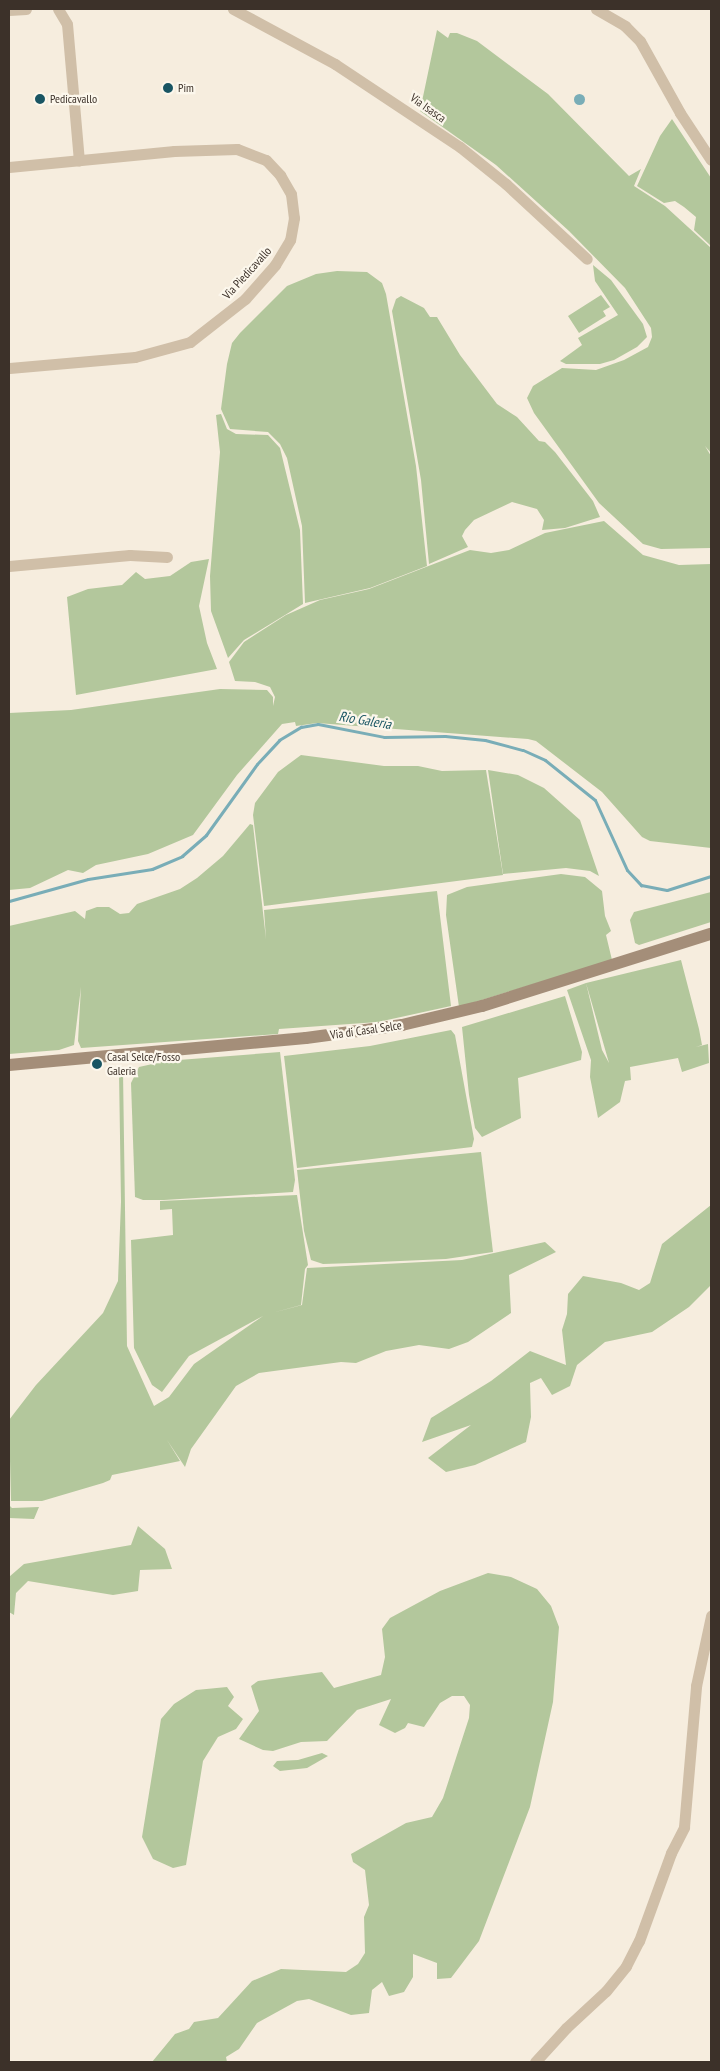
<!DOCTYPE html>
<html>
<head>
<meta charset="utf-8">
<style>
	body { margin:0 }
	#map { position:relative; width:720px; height:2071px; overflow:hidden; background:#f6edde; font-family:"PT Sans Narrow",sans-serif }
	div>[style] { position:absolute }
	.green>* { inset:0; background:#b3c79c }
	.water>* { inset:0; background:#79adb7 }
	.round { border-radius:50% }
	.stream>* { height:3px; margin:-1.5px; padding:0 1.5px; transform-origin:1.5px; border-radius:1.5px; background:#79adb7 }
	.street>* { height:11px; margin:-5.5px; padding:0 5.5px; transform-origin:5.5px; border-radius:5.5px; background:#d0bfa8 }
	.secondary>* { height:12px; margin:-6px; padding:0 6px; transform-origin:6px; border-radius:6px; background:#a48e79 }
	.dots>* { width:14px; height:14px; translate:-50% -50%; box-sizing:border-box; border:2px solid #fcf7ec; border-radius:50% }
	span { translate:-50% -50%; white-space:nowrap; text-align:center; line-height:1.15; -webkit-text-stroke:4.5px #fcf7ec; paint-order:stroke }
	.poi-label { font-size:12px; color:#3c3129 }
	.left { translate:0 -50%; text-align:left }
	.street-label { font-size:12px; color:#3c3129 }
	.water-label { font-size:14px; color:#195563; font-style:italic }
	.frame { position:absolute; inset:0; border:10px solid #3c3129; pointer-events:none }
</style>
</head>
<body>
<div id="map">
	<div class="green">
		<div style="clip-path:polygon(437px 30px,448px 38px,450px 33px,457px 33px,477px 41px,548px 94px,629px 176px,641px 169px,634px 186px,665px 206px,711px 248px,711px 453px,705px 446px,711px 456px,711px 548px,661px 549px,643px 544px,599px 503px,534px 413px,527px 398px,533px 386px,562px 368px,596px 370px,624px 360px,648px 347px,652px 337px,651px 328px,625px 288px,569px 231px,496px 165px,420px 111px)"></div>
		<div style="clip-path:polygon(672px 119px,711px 178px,711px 246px,694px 230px,696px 217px,684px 207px,675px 201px,664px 203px,637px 186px,660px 136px)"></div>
		<div style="clip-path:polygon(593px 265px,611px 280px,643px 324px,647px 337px,637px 347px,614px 360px,600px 364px,566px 364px,560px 361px,582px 345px,578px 338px,618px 315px,595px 281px)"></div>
		<div style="clip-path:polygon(337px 271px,367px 272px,382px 283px,386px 294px,416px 466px,427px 566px,370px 588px,305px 603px,302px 526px,287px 458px,280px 444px,268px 432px,230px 429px,221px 409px,227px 364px,232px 343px,240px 333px,287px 286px,316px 274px)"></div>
		<div style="clip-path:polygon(601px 295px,610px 307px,603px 311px,606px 316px,579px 333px,568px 316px)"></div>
		<div style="clip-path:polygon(401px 296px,424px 308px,430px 317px,437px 317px,460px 355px,497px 404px,517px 417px,539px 441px,545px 442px,555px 452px,593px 501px,600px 517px,565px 528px,542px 530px,544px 520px,537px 509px,512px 502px,474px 520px,465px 530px,462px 536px,468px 547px,429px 564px,421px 480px,392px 311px,396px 299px)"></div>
		<div style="clip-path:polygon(221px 414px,227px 429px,236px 434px,268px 435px,280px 448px,300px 530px,303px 604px,244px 640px,228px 658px,211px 611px,210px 576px,220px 452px,216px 415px)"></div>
		<div style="clip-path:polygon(604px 521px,643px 555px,679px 565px,711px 564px,711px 848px,650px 841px,642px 837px,602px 792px,536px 741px,528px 739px,317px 723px,296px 726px,295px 722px,282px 724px,237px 775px,193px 835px,148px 854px,96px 865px,83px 873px,68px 870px,30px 888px,9px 890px,9px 713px,71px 710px,220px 689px,267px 690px,273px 697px,273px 706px,275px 697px,270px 687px,255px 682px,235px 681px,229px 662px,244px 642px,286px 615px,320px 600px,369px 589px,470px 550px,491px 553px,509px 550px,545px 533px)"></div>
		<div style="clip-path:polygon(209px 559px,199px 606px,207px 643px,217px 669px,76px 695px,67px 597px,88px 589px,122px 585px,136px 572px,145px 579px,170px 576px,191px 562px)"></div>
		<div style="clip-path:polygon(301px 755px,384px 766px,418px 766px,442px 771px,486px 770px,503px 875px,264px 906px,253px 815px,255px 803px,278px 772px)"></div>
		<div style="clip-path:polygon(488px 770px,518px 775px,544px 788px,580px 820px,599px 876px,590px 871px,566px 868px,503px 874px)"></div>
		<div style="clip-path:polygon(250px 824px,253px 825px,266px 939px,264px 910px,437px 891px,451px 1006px,378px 1022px,279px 1029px,278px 1034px,81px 1048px,78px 1041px,81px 987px,74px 1045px,59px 1050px,9px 1054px,9px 926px,75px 911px,85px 919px,86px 911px,97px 907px,109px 907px,120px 914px,129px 913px,137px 904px,180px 889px,197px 878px,223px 856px)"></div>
		<div style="clip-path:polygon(561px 874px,585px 877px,602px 891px,605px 916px,611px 931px,606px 935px,612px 960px,459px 1007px,446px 915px,447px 895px,467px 887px)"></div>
		<div style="clip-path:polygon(711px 892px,711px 922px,639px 945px,635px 943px,630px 920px,634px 912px)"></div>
		<div style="clip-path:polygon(681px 960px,699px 1029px,702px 1045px,696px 1047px,708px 1044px,709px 1063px,682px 1072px,678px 1058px,630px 1067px,631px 1080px,625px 1081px,620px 1102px,598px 1118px,590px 1077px,591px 1060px,567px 990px,586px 983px,602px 1050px,609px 1063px,586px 983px)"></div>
		<div style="clip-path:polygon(565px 996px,582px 1052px,581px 1060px,518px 1078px,521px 1118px,482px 1137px,475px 1128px,469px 1095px,462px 1027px)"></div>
		<div style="clip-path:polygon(451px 1030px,455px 1035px,474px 1139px,472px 1147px,297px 1168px,284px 1056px,370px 1046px)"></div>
		<div style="clip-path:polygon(280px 1052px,295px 1180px,293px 1192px,164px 1200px,143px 1200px,135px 1197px,131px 1083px,139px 1067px,166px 1061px)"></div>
		<div style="clip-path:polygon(123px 1071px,127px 1346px,154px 1406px,169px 1397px,194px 1364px,263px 1316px,189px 1356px,162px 1392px,152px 1385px,134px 1348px,131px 1240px,173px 1235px,172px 1209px,160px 1210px,160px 1201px,297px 1195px,308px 1265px,305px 1269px,301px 1305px,272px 1313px,302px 1305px,307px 1268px,462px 1260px,545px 1242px,556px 1252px,509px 1275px,511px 1313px,468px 1342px,449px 1349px,419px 1345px,386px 1351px,356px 1363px,341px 1362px,259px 1373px,236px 1386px,191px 1449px,185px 1467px,167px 1440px,180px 1461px,112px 1475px,110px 1480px,103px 1483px,42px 1501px,11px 1501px,9px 1420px,36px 1385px,103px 1313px,118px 1281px,121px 1202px,119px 1072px)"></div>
		<div style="clip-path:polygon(481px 1152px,493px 1252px,446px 1259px,354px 1263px,323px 1264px,311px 1260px,304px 1231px,297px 1170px)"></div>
		<div style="clip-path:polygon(711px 1205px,711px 1285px,689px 1307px,652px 1332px,605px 1342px,577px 1365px,570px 1386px,552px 1395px,541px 1378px,530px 1383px,531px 1417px,526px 1442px,475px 1465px,446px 1472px,428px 1458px,471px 1425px,422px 1442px,431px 1418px,491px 1381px,530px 1351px,566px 1365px,562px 1330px,567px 1314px,568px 1294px,583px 1276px,621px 1283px,639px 1290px,650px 1283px,662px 1244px)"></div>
		<div style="clip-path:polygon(9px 1505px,12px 1508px,39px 1507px,34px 1519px,9px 1518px)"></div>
		<div style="clip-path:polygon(138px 1526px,165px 1549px,172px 1569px,140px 1570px,138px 1591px,113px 1595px,28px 1581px,16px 1593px,14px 1615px,9px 1612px,9px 1577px,24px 1564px,131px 1545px)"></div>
		<div style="clip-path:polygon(488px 1573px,511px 1577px,537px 1589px,551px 1606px,559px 1627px,553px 1702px,530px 1807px,479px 1941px,451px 1978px,437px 1979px,437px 1963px,413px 1954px,413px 1977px,404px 1992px,389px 1996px,382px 1982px,372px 1990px,369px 2013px,351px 2015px,309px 1999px,297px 2001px,257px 2023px,239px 2049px,226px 2057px,227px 2062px,152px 2062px,175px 2034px,189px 2029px,194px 2022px,218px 2018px,252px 1981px,281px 1969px,346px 1972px,358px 1964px,365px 1953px,364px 1917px,369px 1905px,365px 1870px,353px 1862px,351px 1854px,406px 1823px,432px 1817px,443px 1798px,469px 1718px,470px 1705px,464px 1696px,452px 1696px,440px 1703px,424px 1727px,408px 1723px,405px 1728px,395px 1733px,379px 1725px,391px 1699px,357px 1710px,327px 1741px,301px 1742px,273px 1751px,263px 1750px,239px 1739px,259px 1711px,251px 1686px,258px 1681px,322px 1672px,334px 1688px,381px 1675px,385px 1657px,382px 1629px,390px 1618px,440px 1591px)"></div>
		<div style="clip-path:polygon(227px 1687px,234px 1697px,228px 1706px,243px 1719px,236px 1729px,218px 1737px,203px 1761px,186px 1865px,173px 1868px,153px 1859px,142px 1837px,161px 1719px,174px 1704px,196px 1690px)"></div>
		<div style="clip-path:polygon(322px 1753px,328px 1756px,307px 1768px,280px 1771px,273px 1766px,277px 1761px,298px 1760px)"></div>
	</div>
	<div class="water">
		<div class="round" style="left:573.5px;top:93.5px;width:11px;height:11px"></div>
	</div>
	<div class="stream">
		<div style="left:9px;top:901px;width:82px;rotate:-15.6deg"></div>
		<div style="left:88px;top:879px;width:65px;rotate:-8.9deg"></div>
		<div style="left:152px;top:869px;width:33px;rotate:-23deg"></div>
		<div style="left:182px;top:856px;width:32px;rotate:-41deg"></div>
		<div style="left:206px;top:835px;width:87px;rotate:-54.3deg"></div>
		<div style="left:257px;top:764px;width:33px;rotate:-47deg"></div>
		<div style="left:279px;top:740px;width:26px;rotate:-31deg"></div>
		<div style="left:301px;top:727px;width:17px;rotate:-10deg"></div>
		<div style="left:318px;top:724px;width:67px;rotate:11.1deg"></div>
		<div style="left:384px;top:737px;width:61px;rotate:-0.9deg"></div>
		<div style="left:445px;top:736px;width:40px;rotate:5.7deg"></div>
		<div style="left:485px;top:740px;width:39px;rotate:15deg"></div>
		<div style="left:523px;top:750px;width:24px;rotate:24deg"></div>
		<div style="left:545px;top:760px;width:64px;rotate:38.7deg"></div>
		<div style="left:595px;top:800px;width:77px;rotate:65.4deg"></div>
		<div style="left:627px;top:870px;width:21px;rotate:47deg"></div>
		<div style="left:641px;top:885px;width:26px;rotate:11deg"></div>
		<div style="left:667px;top:890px;width:46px;rotate:-17.7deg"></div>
	</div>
	<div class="street">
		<div style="left:58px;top:9px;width:17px;rotate:59deg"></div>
		<div style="left:67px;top:24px;width:137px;rotate:85deg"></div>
		<div style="left:233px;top:9px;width:116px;rotate:28.3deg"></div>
		<div style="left:335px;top:64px;width:150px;rotate:33.6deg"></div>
		<div style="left:460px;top:147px;width:59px;rotate:38.8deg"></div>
		<div style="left:506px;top:184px;width:110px;rotate:42.8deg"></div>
		<div style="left:596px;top:9px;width:34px;rotate:30deg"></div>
		<div style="left:625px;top:26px;width:21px;rotate:45deg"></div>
		<div style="left:640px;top:41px;width:82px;rotate:60.9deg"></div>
		<div style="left:680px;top:113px;width:56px;rotate:56.6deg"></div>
		<div style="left:9px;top:10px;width:17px;rotate:-3deg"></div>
		<div style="left:9px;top:167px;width:166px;rotate:-5.5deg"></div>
		<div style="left:174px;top:151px;width:63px;rotate:-1.8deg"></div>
		<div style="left:237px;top:149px;width:31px;rotate:21deg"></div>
		<div style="left:266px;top:160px;width:21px;rotate:47deg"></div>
		<div style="left:280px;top:175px;width:22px;rotate:60deg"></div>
		<div style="left:291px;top:194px;width:24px;rotate:83deg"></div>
		<div style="left:294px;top:218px;width:22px;rotate:100deg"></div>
		<div style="left:290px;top:240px;width:29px;rotate:121deg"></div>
		<div style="left:275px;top:265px;width:45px;rotate:131.4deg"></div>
		<div style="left:245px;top:299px;width:70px;rotate:142deg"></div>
		<div style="left:190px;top:342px;width:57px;rotate:164.7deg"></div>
		<div style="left:135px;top:357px;width:126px;rotate:175deg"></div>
		<div style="left:9px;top:566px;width:121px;rotate:-5.2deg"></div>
		<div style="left:130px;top:555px;width:37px;rotate:3deg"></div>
		<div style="left:535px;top:2062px;width:46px;rotate:-47.6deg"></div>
		<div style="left:566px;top:2028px;width:54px;rotate:-42.8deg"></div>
		<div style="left:606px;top:1991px;width:32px;rotate:-51deg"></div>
		<div style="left:626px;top:1966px;width:28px;rotate:-63deg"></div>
		<div style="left:639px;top:1941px;width:94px;rotate:-70deg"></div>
		<div style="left:671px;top:1853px;width:29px;rotate:-63deg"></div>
		<div style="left:684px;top:1827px;width:142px;rotate:-85.1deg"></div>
		<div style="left:696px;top:1686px;width:72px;rotate:-77.9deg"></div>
	</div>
	<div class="secondary">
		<div style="left:9px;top:1065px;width:298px;rotate:-5.2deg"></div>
		<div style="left:306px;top:1038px;width:97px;rotate:-7.7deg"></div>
		<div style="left:402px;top:1025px;width:82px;rotate:-13.4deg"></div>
		<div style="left:482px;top:1006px;width:240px;rotate:-17.5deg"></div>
	</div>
	<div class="dots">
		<div style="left:168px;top:88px;background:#195563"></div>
		<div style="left:40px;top:99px;background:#195563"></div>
		<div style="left:97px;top:1064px;background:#195563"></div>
	</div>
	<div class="poi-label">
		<span class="left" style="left:178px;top:88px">Pim</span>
		<span class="left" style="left:50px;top:99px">Pedicavallo</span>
		<span class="left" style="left:107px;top:1064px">Casal Selce/Fosso<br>Galeria</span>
	</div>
	<div class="street-label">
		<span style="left:428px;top:108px;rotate:35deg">Via Isasca</span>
		<span style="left:247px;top:273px;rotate:-48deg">Via Piedicavallo</span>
		<span style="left:366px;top:1030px;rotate:-8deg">Via di Casal Selce</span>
	</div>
	<div class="water-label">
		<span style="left:365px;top:720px;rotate:9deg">Rio Galeria</span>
	</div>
	<div class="frame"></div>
</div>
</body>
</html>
